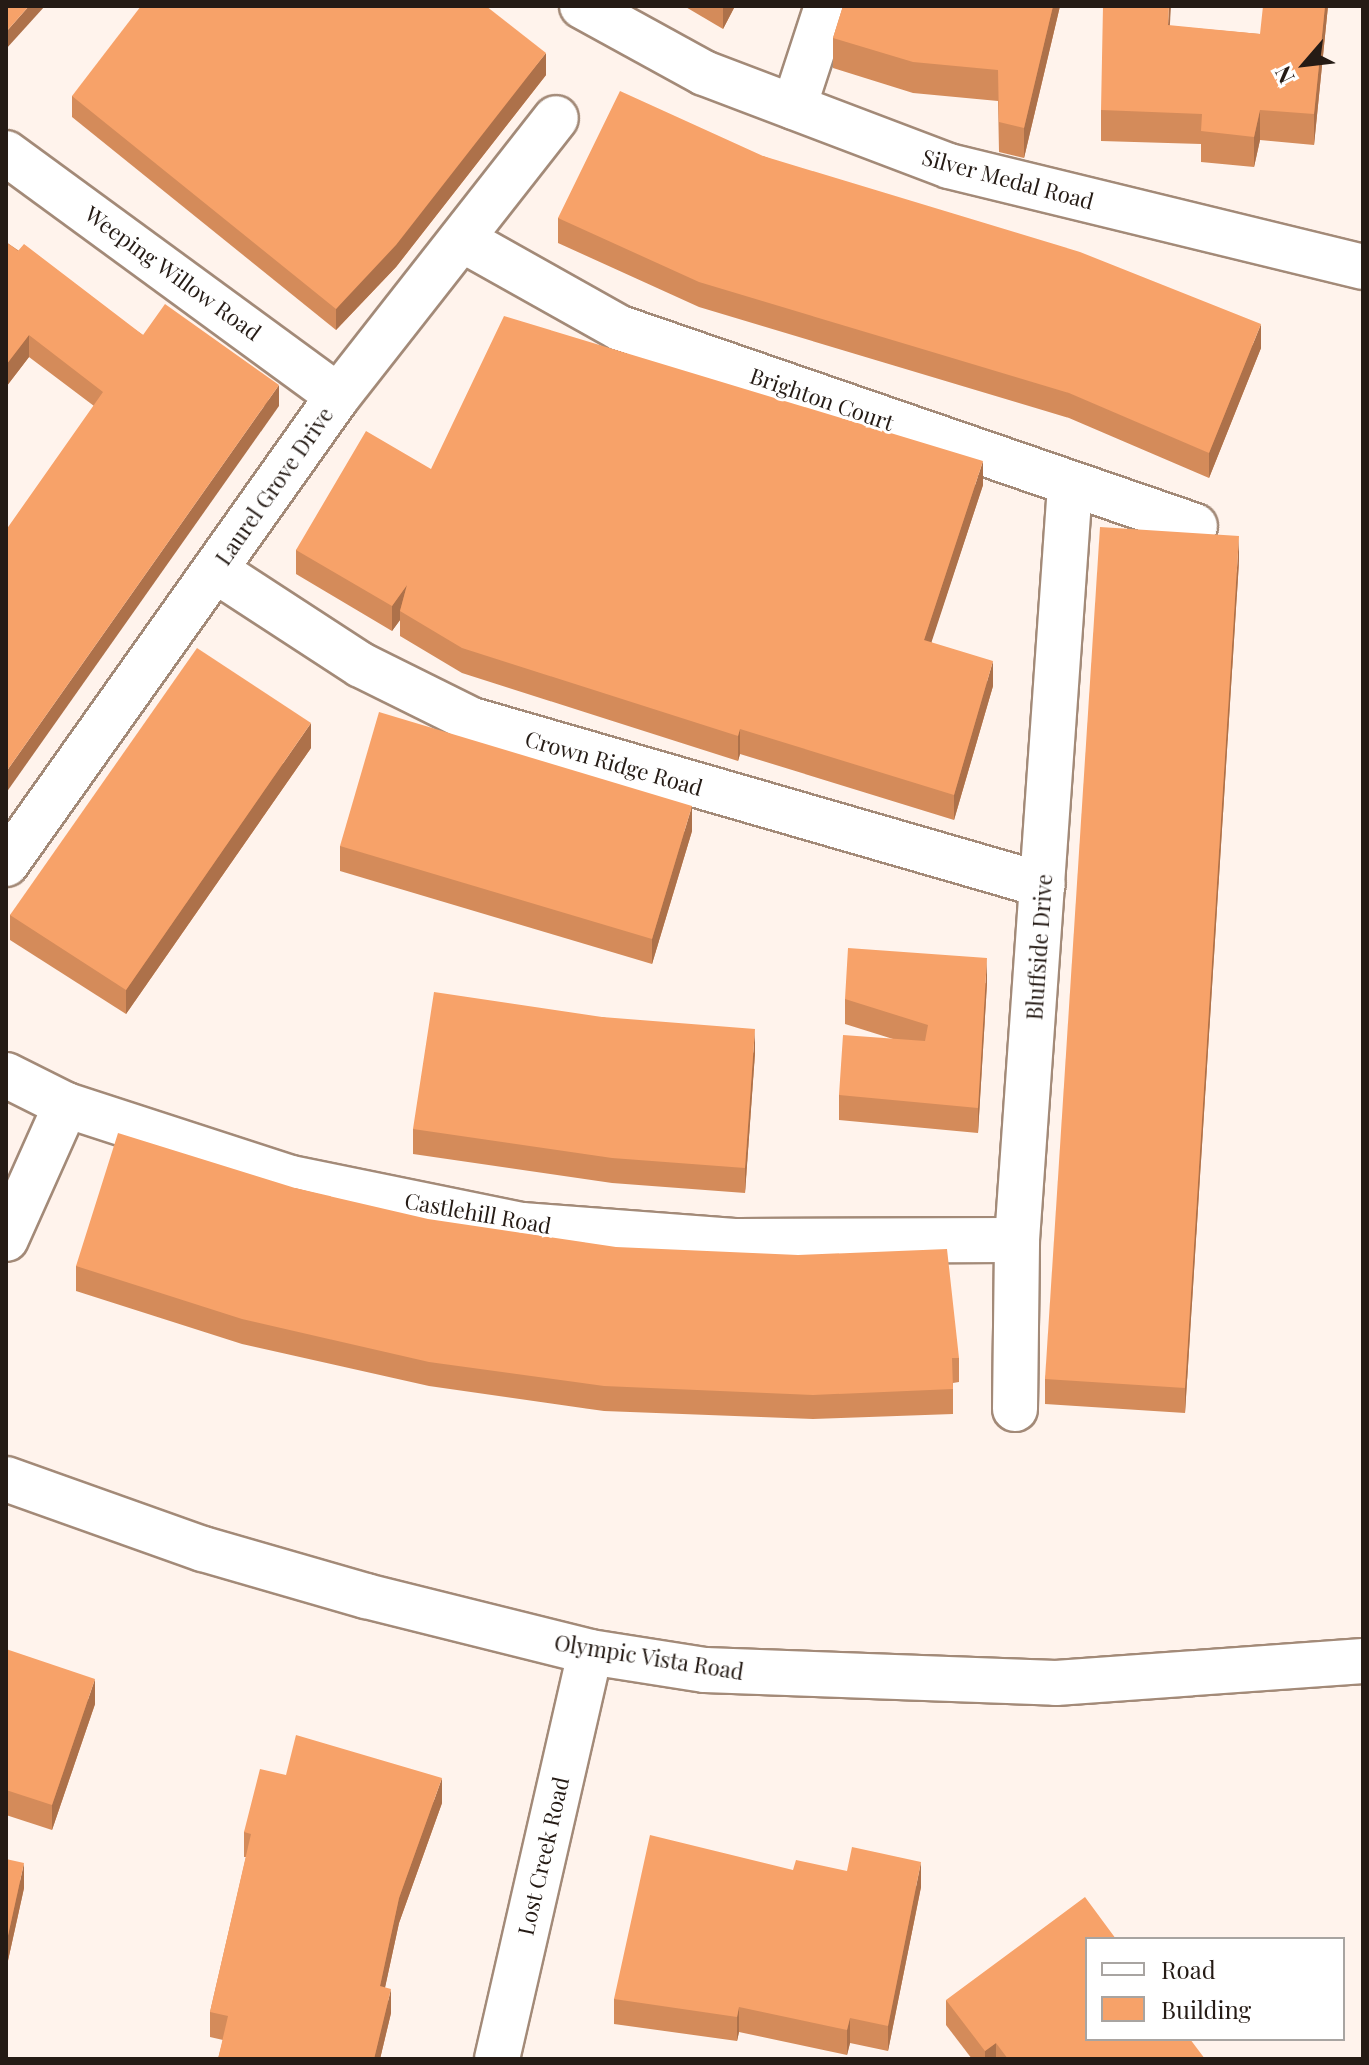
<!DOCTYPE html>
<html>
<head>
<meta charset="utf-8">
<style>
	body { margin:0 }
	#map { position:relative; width:1369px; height:2065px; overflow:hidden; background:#fff3ec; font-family:"Playfair Display",serif }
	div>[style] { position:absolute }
	.roads { filter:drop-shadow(2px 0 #a38a78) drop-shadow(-2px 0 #a38a78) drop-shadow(0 2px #a38a78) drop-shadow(0 -2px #a38a78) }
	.street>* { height:44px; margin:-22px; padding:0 22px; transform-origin:22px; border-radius:22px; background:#fff }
	.secondary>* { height:44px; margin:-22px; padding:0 22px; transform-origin:22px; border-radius:22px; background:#fff }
	.wall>* { inset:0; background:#d48b5a }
	.shaded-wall>* { inset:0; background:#ad714a }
	.building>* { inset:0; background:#f7a269 }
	span { translate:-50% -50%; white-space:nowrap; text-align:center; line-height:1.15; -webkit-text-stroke:6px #fff; paint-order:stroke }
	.street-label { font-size:22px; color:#251b15 }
	.frame { position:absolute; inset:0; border:8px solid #251b15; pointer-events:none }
	.legend { position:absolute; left:1085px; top:1937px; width:260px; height:104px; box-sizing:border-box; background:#fff; border:2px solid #a8a4a1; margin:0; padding:10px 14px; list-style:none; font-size:24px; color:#251b15 }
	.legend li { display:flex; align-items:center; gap:16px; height:40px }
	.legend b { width:40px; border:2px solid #a8a4a1 }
	.north { position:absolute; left:1265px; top:24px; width:80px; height:80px; -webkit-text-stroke:6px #fff; paint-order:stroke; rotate:242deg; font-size:22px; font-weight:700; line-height:32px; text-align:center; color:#251b15 }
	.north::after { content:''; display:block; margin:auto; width:28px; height:36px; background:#251b15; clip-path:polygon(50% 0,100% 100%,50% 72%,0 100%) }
</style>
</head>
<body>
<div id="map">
	<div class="roads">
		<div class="street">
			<div style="left:582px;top:6px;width:139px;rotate:28.8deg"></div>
			<div style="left:704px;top:73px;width:262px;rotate:20.8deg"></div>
			<div style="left:949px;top:166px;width:426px;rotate:13.7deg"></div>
			<div style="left:794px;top:107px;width:106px;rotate:-71.9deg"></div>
			<div style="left:6px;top:153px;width:411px;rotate:36.2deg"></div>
			<div style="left:463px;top:240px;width:180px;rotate:29.3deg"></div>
			<div style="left:620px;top:328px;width:608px;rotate:19deg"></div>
			<div style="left:215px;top:570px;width:174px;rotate:33.1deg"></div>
			<div style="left:361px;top:665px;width:124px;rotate:26.4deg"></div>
			<div style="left:472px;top:720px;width:594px;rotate:16.12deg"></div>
			<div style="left:6px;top:864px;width:574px;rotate:-54.65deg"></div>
			<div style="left:338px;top:396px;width:353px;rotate:-51.9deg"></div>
			<div style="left:6px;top:1075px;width:67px;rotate:26.6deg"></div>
			<div style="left:66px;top:1105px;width:237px;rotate:18deg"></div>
			<div style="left:291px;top:1178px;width:236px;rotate:11.5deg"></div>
			<div style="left:522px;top:1225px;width:216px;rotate:4.3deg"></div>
			<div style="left:737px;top:1241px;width:280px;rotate:-0.2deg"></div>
			<div style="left:6px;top:1239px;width:147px;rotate:-65.9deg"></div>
			<div style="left:1015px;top:1409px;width:169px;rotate:-89.3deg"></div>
			<div style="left:1017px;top:1240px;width:756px;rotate:-85.98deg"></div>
			<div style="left:497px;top:2059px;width:417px;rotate:-77.1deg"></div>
		</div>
		<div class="secondary">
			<div style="left:6px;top:1479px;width:209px;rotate:19.6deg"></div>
			<div style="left:203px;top:1549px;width:170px;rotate:16.1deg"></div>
			<div style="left:366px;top:1596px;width:231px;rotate:14deg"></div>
			<div style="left:590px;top:1652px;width:116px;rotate:8.9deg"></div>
			<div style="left:705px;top:1670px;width:351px;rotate:2.1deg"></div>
			<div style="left:1056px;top:1683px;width:308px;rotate:-4.1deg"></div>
		</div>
	</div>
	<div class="wall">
		<div style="clip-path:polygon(684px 6px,735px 6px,723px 29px)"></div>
		<div style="clip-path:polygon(843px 6px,1060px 6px,1024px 158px,999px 152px,998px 101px,913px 93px,833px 68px,833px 38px)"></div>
		<div style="clip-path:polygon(1328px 6px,1314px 145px,1260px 140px,1254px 167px,1201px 162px,1201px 144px,1101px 141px,1101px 110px,1170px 26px,1260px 34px)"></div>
		<div style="clip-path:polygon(546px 75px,396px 267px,336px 330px,72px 117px,72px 96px)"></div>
		<div style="clip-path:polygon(763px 156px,1261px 348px,1209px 478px,1069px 418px,699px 307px,558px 243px,558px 218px)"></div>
		<div style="clip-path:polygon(6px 242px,143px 335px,279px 406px,94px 406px,29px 357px,6px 387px)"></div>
		<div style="clip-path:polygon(431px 469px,983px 485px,931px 642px,993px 686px,954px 820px,740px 754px,738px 761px,462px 673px,400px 636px,400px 620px,392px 631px,296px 574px,296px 550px)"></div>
		<div style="clip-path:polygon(1239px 561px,1185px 1413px,1045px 1404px,1045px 1379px)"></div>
		<div style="clip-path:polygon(311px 748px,126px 1014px,10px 940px,10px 915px)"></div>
		<div style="clip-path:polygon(692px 831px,652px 964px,340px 871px,340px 846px)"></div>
		<div style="clip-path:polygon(987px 983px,978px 1133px,839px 1120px,839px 1095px,893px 1039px,845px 1024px,845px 999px)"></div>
		<div style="clip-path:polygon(602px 1017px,755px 1053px,745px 1193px,612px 1183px,413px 1154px,413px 1129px)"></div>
		<div style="clip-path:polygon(295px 1188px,959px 1358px,959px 1382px,953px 1383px,953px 1414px,813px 1419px,604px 1411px,429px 1386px,242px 1344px,76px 1291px,76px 1266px)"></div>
		<div style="clip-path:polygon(6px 1649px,95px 1704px,52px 1830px,6px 1815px)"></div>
		<div style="clip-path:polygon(286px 1775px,442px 1803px,399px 1923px,385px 1987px,391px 2013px,380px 2059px,218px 2059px,223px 2040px,210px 2037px,210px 2012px,246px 1857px,244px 1857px,244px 1832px)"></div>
		<div style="clip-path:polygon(6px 1859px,24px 1888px,7px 1965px,6px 1964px)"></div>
		<div style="clip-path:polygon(793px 1870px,921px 1887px,888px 2051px,850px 2043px,847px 2055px,739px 2032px,737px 2041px,614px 2024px,614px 1999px)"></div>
		<div style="clip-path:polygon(946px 2000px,1205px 2059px,972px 2059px,946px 2025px)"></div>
	</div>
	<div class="shaded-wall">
		<div style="clip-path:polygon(29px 6px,45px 6px,6px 49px,6px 32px)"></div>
		<div style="clip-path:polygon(723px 6px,735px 6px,723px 29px)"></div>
		<div style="clip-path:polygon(1053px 6px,1060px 6px,1024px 158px,1024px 128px)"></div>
		<div style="clip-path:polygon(1169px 6px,1171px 6px,1168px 56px,1168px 25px)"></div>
		<div style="clip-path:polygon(1325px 6px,1328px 6px,1314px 145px,1314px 114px)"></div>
		<div style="clip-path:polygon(546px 53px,546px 75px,396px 267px,336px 330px,336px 309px)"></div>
		<div style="clip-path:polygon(1260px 110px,1260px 140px,1254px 167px,1254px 137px)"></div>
		<div style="clip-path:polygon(1261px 324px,1261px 348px,1209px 478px,1209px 453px)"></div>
		<div style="clip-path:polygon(29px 335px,29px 357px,6px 387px,6px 365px)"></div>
		<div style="clip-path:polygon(279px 385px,279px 406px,6px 793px,6px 772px)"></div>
		<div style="clip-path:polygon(983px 461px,983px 485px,924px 665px,924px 640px)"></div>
		<div style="clip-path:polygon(1239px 536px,1239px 561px,1185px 1413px,1185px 1388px)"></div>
		<div style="clip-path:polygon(407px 585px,400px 611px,400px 620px,392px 631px,392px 606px)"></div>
		<div style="clip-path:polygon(993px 661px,993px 686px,954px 820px,954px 795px)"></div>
		<div style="clip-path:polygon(311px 723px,311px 748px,126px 1014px,126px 990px)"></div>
		<div style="clip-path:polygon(740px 729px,740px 754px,738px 761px,738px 736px)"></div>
		<div style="clip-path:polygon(692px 806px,692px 831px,652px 964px,652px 939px)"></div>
		<div style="clip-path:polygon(987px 958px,987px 983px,978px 1133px,978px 1108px)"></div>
		<div style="clip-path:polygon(755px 1029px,755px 1053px,745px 1193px,745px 1168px)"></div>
		<div style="clip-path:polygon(95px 1679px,95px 1704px,52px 1830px,52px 1805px)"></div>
		<div style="clip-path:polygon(442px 1778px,442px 1803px,399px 1923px,380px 2011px,380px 1986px,399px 1898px)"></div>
		<div style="clip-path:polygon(921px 1862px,921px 1887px,888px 2051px,888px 2026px)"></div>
		<div style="clip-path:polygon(24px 1863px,24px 1888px,7px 1965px,7px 1940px)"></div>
		<div style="clip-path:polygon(391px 1989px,391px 2013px,380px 2059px,374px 2059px)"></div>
		<div style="clip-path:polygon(739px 2007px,739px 2032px,737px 2041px,737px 2017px)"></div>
		<div style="clip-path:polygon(850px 2018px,850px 2043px,847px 2055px,847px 2030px)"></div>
		<div style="clip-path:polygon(996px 2043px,996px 2059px,985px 2059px,985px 2051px)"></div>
	</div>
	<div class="building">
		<div style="clip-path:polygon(6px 6px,29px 6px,6px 32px)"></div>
		<div style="clip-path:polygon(141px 6px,486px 6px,546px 53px,396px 245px,336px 309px,72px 96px)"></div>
		<div style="clip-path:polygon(843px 6px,1053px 6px,1024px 128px,999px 122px,998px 70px,913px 62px,833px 38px)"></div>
		<div style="clip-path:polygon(1103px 6px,1169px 6px,1168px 25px,1260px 34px,1263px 6px,1325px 6px,1314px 114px,1260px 110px,1254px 137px,1201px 131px,1202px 114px,1101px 110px)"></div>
		<div style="clip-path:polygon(620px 91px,763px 156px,1080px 252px,1261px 324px,1209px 453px,1069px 393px,699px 282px,558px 218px)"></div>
		<div style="clip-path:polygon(6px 242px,18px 251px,24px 244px,143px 335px,165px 304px,279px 385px,6px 772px,6px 530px,103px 392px,29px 335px,6px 365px)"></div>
		<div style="clip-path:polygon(504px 316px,983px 461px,924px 640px,993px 661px,954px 795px,740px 729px,738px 736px,462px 648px,400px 611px,407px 585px,392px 606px,296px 550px,366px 431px,431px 469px)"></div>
		<div style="clip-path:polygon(1100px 527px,1239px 536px,1185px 1388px,1045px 1379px)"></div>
		<div style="clip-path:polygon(197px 648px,311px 723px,126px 990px,10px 915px)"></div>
		<div style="clip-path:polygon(379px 712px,692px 806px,652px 939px,340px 846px)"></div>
		<div style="clip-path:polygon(848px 948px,987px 958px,978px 1108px,839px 1095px,843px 1035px,925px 1041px,928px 1025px,845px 999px)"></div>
		<div style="clip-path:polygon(434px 992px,602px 1017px,755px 1029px,745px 1168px,612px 1158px,413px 1129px)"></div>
		<div style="clip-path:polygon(118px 1133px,295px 1188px,428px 1219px,616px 1247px,798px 1255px,947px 1249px,959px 1358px,952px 1358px,953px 1389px,813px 1395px,604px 1386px,429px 1362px,242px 1319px,76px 1266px)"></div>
		<div style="clip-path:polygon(6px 1649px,95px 1679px,52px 1805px,6px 1790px)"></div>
		<div style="clip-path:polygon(296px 1735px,442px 1778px,399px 1898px,380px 1986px,391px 1989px,374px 2059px,218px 2059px,228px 2016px,210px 2012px,251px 1834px,244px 1832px,260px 1769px,286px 1775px)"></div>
		<div style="clip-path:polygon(650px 1835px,793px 1870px,796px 1860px,847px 1871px,852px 1847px,921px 1862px,888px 2026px,850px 2018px,847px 2030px,739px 2007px,737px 2017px,614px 1999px)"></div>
		<div style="clip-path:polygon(6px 1859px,24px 1863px,7px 1940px,6px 1940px)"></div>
		<div style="clip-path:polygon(1085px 1897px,1116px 1939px,1087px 1939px,1087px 2039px,1190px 2039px,1205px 2059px,1008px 2059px,996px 2043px,985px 2051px,946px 2000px)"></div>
	</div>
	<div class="street-label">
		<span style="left:1008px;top:179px;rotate:15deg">Silver Medal Road</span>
		<span style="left:173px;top:273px;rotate:36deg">Weeping Willow Road</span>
		<span style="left:822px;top:399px;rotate:19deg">Brighton Court</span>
		<span style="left:274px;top:486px;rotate:-55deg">Laurel Grove Drive</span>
		<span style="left:614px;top:763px;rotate:16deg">Crown Ridge Road</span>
		<span style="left:1039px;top:947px;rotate:-86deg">Bluffside Drive</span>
		<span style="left:478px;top:1213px;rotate:10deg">Castlehill Road</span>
		<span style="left:649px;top:1657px;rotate:9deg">Olympic Vista Road</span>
		<span style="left:543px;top:1856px;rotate:-77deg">Lost Creek Road</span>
	</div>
	<div class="frame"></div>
	<ul class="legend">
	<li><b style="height:10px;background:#fff"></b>Road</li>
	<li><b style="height:22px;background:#f7a269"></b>Building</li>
	</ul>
	<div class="north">N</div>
</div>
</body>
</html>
